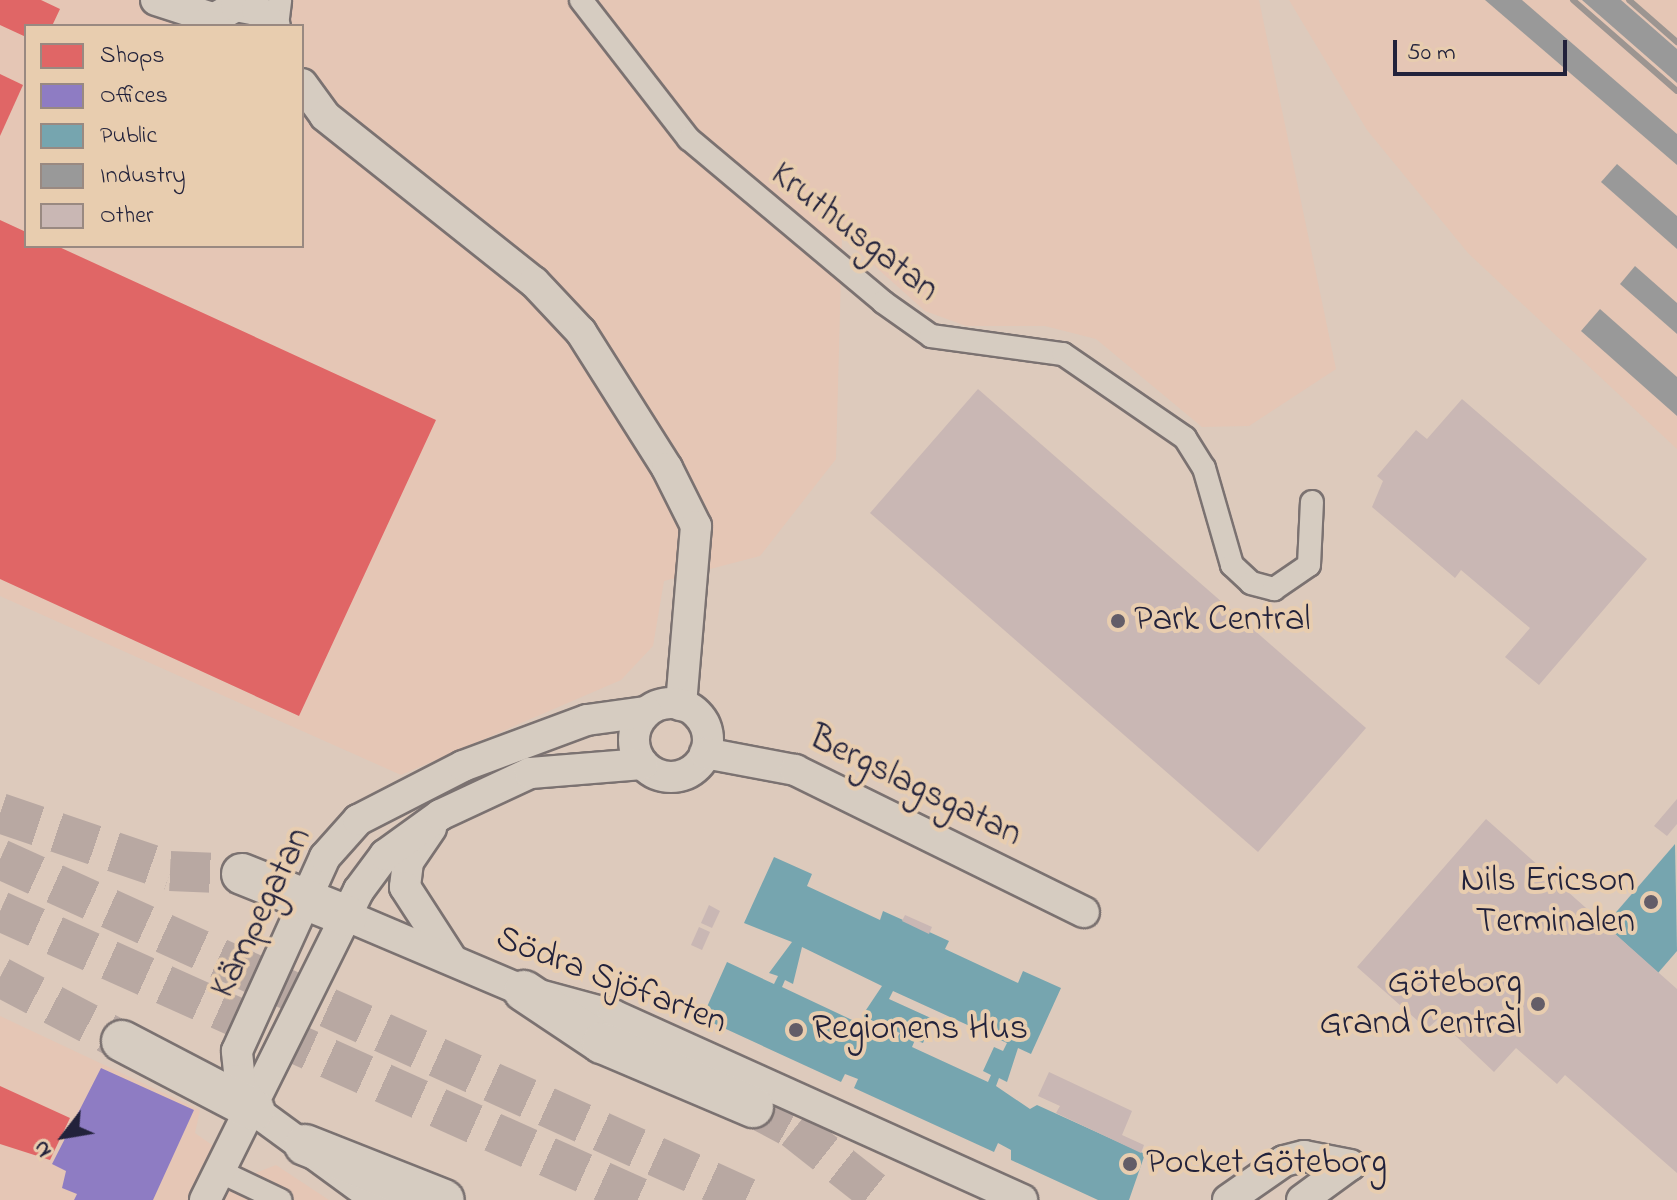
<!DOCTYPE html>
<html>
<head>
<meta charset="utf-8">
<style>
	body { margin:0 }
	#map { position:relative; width:1677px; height:1200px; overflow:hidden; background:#ddcabc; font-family:"Indie Flower",sans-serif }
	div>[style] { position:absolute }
	.built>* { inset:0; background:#e5c6b5 }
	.shops>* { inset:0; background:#e06666 }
	.offices>* { inset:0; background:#8e7cc3 }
	.public>* { inset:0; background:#76a5af }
	.industry>* { inset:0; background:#999 }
	.building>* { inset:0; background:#c9b7b4 }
	.highway-tunnel>* { height:40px; margin-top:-20px; transform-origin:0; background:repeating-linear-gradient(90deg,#b8a8a2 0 40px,transparent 0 60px) }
	.roads { filter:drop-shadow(2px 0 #7b7271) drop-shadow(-2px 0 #7b7271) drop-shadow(0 2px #7b7271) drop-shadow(0 -2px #7b7271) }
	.street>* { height:22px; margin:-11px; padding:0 11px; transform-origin:11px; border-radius:11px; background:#d6ccc1 }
	.secondary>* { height:30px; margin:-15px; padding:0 15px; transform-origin:15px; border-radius:15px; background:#d6ccc1 }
	.secondary>.ring { margin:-15px; padding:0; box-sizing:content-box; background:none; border:30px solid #d6ccc1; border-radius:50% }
	.highway>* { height:40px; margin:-20px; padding:0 20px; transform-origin:20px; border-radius:20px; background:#d6ccc1 }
	.rail>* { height:6px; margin:-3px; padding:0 3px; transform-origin:3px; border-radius:3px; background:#9c9591 }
	.dots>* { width:22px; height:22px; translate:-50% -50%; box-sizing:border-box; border:4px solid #e8cdaf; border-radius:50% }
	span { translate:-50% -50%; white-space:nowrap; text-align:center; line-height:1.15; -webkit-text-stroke:8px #e8cdaf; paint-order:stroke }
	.street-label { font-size:36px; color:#22223b }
	.poi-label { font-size:36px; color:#22223b }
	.left { translate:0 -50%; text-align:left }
	.right { translate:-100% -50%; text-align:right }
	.legend { position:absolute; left:24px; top:24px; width:280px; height:224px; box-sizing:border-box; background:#e8cdaf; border:2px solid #998981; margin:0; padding:10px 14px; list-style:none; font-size:24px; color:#22223b }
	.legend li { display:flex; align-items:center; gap:16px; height:40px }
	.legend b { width:40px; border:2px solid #998981 }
	.north { position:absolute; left:24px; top:1096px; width:80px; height:80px; -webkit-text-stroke:6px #e8cdaf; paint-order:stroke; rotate:239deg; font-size:22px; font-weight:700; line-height:32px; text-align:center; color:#22223b }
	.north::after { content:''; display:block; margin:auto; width:28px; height:36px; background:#22223b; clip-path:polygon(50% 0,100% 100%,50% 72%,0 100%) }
	.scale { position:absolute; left:1393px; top:40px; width:174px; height:36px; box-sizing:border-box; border:4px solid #22223b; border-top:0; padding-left:10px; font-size:24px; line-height:28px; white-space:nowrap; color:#22223b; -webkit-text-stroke:6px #e8cdaf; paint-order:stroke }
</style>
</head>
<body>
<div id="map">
	<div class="built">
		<div style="clip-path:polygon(evenodd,0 0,1259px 0,1336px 369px,1249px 426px,1202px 427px,1096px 339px,1045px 326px,966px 326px,925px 311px,842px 237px,836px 459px,760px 556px,664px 581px,653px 646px,621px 680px,401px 775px,0 596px,0 0,26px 26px,302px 26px,302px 246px,26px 246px,26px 26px)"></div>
		<div style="clip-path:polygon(1289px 0,1677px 0,1677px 449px,1468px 253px,1367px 130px)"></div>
		<div style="clip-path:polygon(0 1016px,200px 1110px,195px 1133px,253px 1174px,276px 1165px,329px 1200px,0 1200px)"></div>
	</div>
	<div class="shops">
		<div style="clip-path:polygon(0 0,41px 0,60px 9px,52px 26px,26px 26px,26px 37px,0 25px)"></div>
		<div style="clip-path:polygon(0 74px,23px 85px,0 136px)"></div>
		<div style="clip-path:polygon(0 220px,26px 232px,26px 246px,57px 246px,436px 420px,299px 716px,0 579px)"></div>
		<div style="clip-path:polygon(0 1086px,70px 1118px,50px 1160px,0 1144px)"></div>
	</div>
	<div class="offices">
		<div style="clip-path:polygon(101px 1068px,194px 1110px,153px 1200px,74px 1200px,77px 1194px,62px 1188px,66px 1171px,52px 1164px)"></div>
	</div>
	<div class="public">
		<div style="clip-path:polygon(1675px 844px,1677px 951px,1658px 973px,1605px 925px)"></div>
		<div style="clip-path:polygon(evenodd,774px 857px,812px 874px,807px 886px,880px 920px,883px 911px,903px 920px,949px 941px,945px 949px,1018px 983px,1023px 971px,1061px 988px,1031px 1054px,1018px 1048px,1007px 1082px,999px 1078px,996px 1086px,1030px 1109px,1037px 1105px,1145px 1154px,1129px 1200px,1098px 1200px,1011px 1160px,1011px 1150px,998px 1143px,994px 1152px,854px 1088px,858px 1079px,845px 1074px,841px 1082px,702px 1018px,727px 962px,774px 984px,778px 976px,769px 973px,792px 942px,744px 923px,774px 857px,802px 947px,882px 986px,862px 1016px,900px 1033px,896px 1040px,864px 1033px,867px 1027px,782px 987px,785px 980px,793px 984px,802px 947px,774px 857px,893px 991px,1007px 1043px,1003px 1051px,994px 1047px,983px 1071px,991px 1075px,988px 1082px,912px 1047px,915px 1040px,923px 1043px,933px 1019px,889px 999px,893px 991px)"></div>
	</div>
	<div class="industry">
		<div style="clip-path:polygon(1485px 0,1522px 0,1677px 134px,1677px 165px)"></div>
		<div style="clip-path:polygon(1582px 0,1621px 0,1677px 49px,1677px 83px)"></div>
		<div style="clip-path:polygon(1617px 164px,1677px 216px,1677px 249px,1601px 182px)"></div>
		<div style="clip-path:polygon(1635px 266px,1677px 303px,1677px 334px,1620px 284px)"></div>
		<div style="clip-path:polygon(1600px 309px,1677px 377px,1677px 416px,1581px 331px)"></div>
	</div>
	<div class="building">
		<div style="clip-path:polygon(978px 389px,1366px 728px,1258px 852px,870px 513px)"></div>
		<div style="clip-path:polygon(1462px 399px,1647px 559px,1539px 685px,1505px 657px,1530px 628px,1461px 570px,1455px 578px,1372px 507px,1383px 481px,1377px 476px,1416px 430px,1427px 439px)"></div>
		<div style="clip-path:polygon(1677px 799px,1677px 824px,1667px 836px,1654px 826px)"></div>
		<div style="clip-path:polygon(1486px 819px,1677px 989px,1677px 1173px,1565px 1075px,1557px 1084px,1516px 1048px,1494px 1072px,1438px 1019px,1427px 1029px,1357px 967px)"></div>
		<div style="clip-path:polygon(709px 905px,720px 911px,712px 928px,701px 923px)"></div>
		<div style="clip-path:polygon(905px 915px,932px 927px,929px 934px,902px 921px)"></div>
		<div style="clip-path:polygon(699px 927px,710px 932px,702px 950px,691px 945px)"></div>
		<div style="clip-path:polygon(1049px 1072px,1132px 1111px,1122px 1135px,1144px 1145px,1141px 1153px,1056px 1113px,1060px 1106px,1038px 1096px)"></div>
	</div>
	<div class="highway-tunnel">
		<div style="left:0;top:813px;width:180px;rotate:18.8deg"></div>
		<div style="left:170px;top:871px;width:72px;rotate:2.4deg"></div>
		<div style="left:0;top:859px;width:826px;rotate:24.39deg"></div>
		<div style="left:0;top:911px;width:706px;rotate:24.17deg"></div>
		<div style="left:0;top:977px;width:138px;rotate:27.7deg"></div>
		<div style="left:753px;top:1107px;width:47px;rotate:28.2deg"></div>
		<div style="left:794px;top:1129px;width:115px;rotate:38.3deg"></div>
	</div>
	<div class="roads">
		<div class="street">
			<div style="left:581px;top:0;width:176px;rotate:52.2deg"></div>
			<div style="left:689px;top:139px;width:253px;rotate:40deg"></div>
			<div style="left:883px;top:302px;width:59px;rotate:35.3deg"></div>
			<div style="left:931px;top:336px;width:133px;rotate:7.8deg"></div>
			<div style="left:1063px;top:354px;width:148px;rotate:34.5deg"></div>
			<div style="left:1185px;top:438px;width:36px;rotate:58deg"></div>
			<div style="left:1204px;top:468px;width:101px;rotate:73.9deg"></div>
			<div style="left:1232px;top:565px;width:26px;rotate:43deg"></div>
			<div style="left:1251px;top:583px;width:24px;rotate:15deg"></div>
			<div style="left:1274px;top:589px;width:42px;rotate:-34.4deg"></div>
			<div style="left:1309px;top:565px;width:63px;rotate:-87.3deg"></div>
			<div style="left:277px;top:26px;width:26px;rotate:-83deg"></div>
			<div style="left:219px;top:1171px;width:68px;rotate:25.4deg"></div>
		</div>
		<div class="secondary">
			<div style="left:156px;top:0;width:56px;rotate:17.8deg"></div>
			<div style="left:201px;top:26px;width:40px;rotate:-29.7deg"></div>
			<div style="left:236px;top:6px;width:21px;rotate:11deg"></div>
			<div style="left:257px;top:10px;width:24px;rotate:42deg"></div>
			<div style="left:302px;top:84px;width:39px;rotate:54deg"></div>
			<div style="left:325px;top:116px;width:267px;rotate:38.5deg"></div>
			<div style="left:534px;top:282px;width:69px;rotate:46.8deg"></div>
			<div style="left:581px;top:332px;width:161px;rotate:57.7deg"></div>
			<div style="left:667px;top:468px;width:65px;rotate:63.4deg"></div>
			<div style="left:696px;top:526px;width:180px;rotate:94.8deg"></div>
			<div class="ring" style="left:634px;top:703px;width:44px;height:44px"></div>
			<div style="left:705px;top:753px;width:92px;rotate:10.7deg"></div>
			<div style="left:795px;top:770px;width:322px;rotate:26.2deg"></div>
			<div style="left:431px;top:828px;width:41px;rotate:124.1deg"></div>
			<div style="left:408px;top:862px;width:25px;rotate:97deg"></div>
			<div style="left:405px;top:887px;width:85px;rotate:57.1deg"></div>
			<div style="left:347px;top:916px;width:192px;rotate:23deg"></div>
			<div style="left:524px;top:991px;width:92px;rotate:15.1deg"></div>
			<div style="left:613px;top:1015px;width:449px;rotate:24.3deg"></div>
			<div style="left:205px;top:1200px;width:346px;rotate:-63.6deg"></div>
			<div style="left:359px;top:890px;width:44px;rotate:-53.4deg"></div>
			<div style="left:385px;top:855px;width:68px;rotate:-36deg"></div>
			<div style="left:440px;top:815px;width:99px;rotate:-25deg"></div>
			<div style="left:530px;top:773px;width:113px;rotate:-4.6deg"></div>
			<div style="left:377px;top:1200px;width:152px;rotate:-143.8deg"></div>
			<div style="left:254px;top:1110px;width:32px;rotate:-116deg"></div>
			<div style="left:240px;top:1081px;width:30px;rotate:-96deg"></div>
			<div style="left:237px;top:1051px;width:213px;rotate:-65.6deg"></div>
			<div style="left:325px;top:857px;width:50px;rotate:-48.3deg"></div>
			<div style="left:358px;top:820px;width:118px;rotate:-27.2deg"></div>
			<div style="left:463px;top:766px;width:132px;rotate:-20.4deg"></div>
			<div style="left:587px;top:720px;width:60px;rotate:-7.7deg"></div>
			<div style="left:1228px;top:1200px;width:68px;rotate:-34.9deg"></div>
			<div style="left:1284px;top:1161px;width:21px;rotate:-14deg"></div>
			<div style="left:1304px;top:1156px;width:47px;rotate:11.1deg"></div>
			<div style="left:1302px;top:1200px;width:59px;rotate:-36.1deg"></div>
		</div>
		<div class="highway">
			<div style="left:242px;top:874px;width:113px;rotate:21.8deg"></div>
			<div style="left:524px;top:991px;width:94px;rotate:33.7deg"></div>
			<div style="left:602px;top:1043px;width:164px;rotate:23deg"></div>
			<div style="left:122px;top:1041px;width:149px;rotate:27.6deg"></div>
			<div style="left:305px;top:1145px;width:149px;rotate:21.6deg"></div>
		</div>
	</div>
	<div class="rail">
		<div style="left:1573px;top:0;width:138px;rotate:41.2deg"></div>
		<div style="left:1629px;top:0;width:64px;rotate:41.2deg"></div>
	</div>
	<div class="dots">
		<div style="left:1118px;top:621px;background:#635d68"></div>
		<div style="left:1651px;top:902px;background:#635d68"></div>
		<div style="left:1538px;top:1004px;background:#635d68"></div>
		<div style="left:796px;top:1030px;background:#635d68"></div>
		<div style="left:1130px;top:1164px;background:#635d68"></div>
	</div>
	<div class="street-label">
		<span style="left:854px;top:233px;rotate:38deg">Kruthusgatan</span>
		<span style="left:915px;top:787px;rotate:26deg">Bergslagsgatan</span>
		<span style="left:262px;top:913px;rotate:-64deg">Kämpegatan</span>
		<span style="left:611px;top:981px;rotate:21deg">Södra Sjöfarten</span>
	</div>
	<div class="poi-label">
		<span class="left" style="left:1134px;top:621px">Park Central</span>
		<span class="right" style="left:1635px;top:902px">Nils Ericson<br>Terminalen</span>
		<span class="right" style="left:1522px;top:1004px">Göteborg<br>Grand Central</span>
		<span class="left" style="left:812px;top:1030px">Regionens Hus</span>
		<span class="left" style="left:1146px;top:1164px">Pocket Göteborg</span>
	</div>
	<ul class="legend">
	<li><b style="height:22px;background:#e06666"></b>Shops</li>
	<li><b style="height:22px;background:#8e7cc3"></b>Offices</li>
	<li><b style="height:22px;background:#76a5af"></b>Public</li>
	<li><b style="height:22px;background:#999"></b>Industry</li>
	<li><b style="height:22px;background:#c9b7b4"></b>Other</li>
	</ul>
	<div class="north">N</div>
	<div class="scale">50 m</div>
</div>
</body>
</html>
